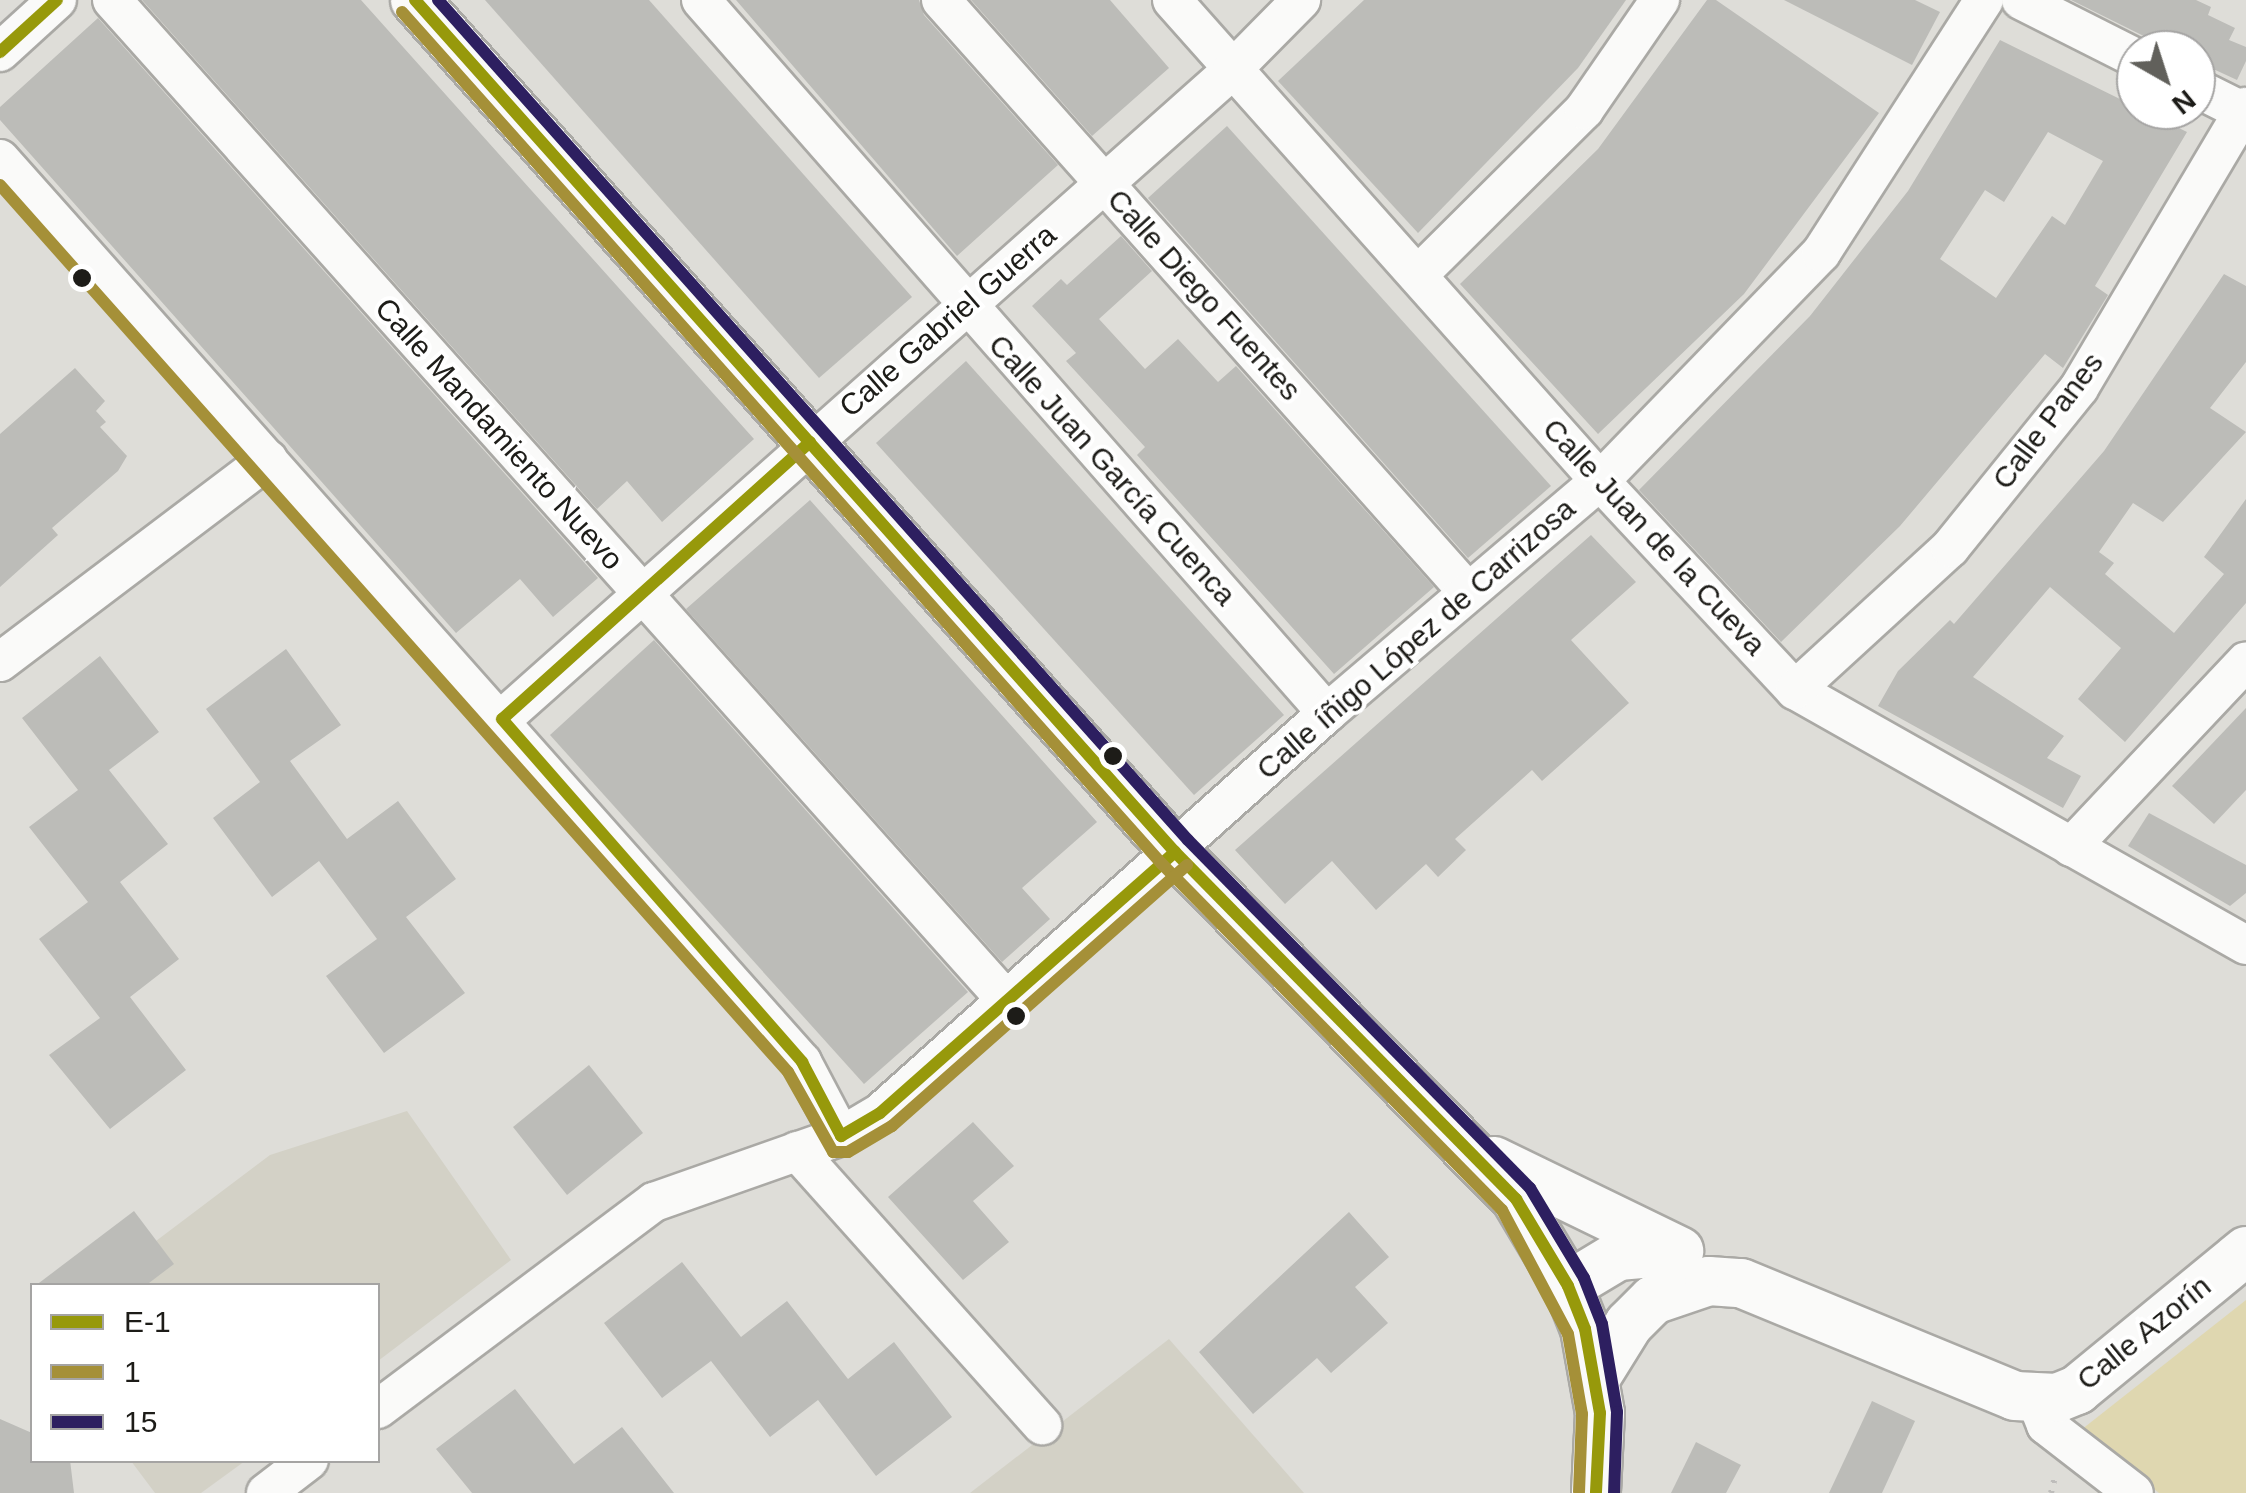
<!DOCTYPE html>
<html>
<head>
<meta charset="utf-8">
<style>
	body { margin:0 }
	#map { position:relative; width:2246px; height:1493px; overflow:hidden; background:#deddd8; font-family:Helvetica,sans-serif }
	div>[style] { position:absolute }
	.built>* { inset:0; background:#d3d1c6 }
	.green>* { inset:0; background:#dfd7b0 }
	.building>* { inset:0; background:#bcbcb8 }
	.path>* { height:6px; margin-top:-3px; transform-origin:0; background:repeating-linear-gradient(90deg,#bebdbb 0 2.5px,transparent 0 10.5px) }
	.roads { filter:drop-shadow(2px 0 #aaa9a5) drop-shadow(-2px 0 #aaa9a5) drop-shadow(0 2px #aaa9a5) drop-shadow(0 -2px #aaa9a5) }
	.minor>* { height:38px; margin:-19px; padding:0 19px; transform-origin:19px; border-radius:19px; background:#fafaf9 }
	.tertiary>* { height:48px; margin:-24px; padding:0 24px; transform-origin:24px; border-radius:24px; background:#fafaf9 }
	.bus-1>* { height:12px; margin:-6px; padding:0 6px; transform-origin:6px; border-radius:6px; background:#97990b }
	.bus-2>* { height:12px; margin:-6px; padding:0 6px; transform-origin:6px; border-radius:6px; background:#a59038 }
	.bus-3>* { height:12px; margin:-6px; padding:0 6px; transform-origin:6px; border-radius:6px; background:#2d1f60 }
	.dots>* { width:28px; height:28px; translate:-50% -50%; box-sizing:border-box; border:5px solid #fff; border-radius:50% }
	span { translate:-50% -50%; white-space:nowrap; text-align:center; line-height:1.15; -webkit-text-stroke:8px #fff; paint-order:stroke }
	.street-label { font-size:30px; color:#1d1c18 }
	.legend { position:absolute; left:30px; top:1283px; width:350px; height:180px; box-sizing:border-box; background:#fff; border:2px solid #a5a4a3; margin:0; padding:12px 18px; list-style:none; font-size:30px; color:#1d1c18 }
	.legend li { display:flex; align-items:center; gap:20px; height:50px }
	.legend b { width:50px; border:2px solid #a5a4a3 }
	.north { position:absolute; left:2116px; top:30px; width:100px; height:100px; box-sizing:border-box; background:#fff; border:2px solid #a5a4a3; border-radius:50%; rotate:141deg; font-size:28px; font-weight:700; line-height:40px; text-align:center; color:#1d1c18 }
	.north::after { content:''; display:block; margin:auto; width:35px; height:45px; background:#61605b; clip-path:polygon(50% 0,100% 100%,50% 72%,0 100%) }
</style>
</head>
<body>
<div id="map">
	<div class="built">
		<div style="clip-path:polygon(407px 1111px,511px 1260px,378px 1361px,378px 1286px,145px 1286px,156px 1241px,270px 1155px)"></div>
		<div style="clip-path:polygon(1169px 1339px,1304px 1493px,970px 1493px)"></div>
		<div style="clip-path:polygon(131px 1461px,245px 1461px,201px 1493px,155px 1493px)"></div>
	</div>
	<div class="green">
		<div style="clip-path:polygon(2246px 1300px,2246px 1493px,2159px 1493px,2081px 1430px)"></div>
	</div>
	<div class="building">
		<div style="clip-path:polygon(142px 0,361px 0,754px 439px,662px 522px,627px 481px,597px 509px)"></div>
		<div style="clip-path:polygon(485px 0,649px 0,912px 297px,819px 378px)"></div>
		<div style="clip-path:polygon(736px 0,919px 0,924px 15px,1058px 165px,957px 256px)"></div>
		<div style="clip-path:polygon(971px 0,1110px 0,1169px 68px,1092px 136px)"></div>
		<div style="clip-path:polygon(1364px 0,1626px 0,1578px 68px,1418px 233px,1278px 81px)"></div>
		<div style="clip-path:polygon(1707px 0,1716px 0,1879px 113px,1744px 294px,1598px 434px,1460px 284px,1598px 149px)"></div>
		<div style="clip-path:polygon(1784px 0,1915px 0,1940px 12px,1912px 65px)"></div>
		<div style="clip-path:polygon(2071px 0,2196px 0,2211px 7px,2208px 15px,2235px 28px,2229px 40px,2246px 47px,2246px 61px,2237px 80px,2196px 61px,2196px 50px,2172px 50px)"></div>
		<div style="clip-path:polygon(98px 18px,598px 578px,553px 617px,520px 579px,456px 633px,0 120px,0 107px)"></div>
		<div style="clip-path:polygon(evenodd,2000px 40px,2187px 132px,2095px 286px,2108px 295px,2063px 368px,2045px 354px,1900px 526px,1781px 642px,1639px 490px,1810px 316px,1908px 191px,2000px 40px,2048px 132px,2103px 161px,2065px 225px,2052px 216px,1996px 298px,1940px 259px,1985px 190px,2004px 202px,2048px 132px)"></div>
		<div style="clip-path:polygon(1227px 126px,1551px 486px,1468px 558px,1148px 198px)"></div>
		<div style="clip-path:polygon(1121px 236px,1152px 271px,1099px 319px,1145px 369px,1178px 339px,1218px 382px,1236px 366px,1434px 587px,1334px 674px,1137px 455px,1145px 447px,1066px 361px,1076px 353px,1032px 306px,1061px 279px,1067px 285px)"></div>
		<div style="clip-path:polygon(2224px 274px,2246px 286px,2246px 362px,2210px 408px,2246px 432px,2163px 522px,2133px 503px,2099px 552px,2114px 563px,2105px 574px,2174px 633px,2224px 574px,2204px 557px,2246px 499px,2246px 603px,2125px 742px,2078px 699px,2121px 648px,2050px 587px,1973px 677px,2064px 736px,2047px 758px,2081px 776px,2063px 808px,1878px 706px,1898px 671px,1950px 620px,1954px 624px,2104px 451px)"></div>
		<div style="clip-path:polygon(966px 361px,1284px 715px,1194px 795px,876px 443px)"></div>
		<div style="clip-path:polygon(75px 368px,105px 401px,96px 411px,106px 422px,100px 427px,127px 456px,118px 471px,52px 528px,58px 535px,0 587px,0 434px)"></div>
		<div style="clip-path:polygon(810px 500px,1097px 822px,1022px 888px,1050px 919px,1002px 962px,686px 609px)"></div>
		<div style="clip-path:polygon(1591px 535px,1636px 582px,1571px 640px,1629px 703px,1542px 781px,1532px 770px,1455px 839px,1466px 850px,1438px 877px,1426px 864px,1376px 910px,1332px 861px,1285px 904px,1235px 850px)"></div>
		<div style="clip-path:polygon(654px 640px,968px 992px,864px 1084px,550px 735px)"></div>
		<div style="clip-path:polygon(286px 649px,341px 725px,290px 761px,347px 839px,398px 801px,456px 879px,406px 917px,465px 993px,384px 1053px,326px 976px,377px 939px,319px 861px,272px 897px,213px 818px,260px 782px,206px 709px)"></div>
		<div style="clip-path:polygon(100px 656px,159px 732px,109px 770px,168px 844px,120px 882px,179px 959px,130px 997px,186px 1070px,110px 1129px,49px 1055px,100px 1018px,39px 939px,88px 902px,29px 827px,78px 790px,22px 718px)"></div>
		<div style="clip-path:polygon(2246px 708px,2246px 790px,2214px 824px,2172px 786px)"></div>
		<div style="clip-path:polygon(2149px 813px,2246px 865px,2246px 893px,2230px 906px,2128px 846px)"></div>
		<div style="clip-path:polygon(589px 1065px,643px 1133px,567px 1195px,513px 1127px)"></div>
		<div style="clip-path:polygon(973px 1122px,1014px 1166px,973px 1201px,1009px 1242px,963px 1280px,888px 1197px)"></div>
		<div style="clip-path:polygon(134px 1211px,174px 1264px,145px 1286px,35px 1286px)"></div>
		<div style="clip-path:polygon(1349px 1212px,1389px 1257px,1355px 1287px,1388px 1323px,1331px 1373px,1317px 1358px,1253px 1414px,1199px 1352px)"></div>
		<div style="clip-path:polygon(682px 1262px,741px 1337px,787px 1301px,848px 1379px,894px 1342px,952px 1417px,876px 1476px,818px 1400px,770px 1437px,711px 1361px,662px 1398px,604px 1323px)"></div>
		<div style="clip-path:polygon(515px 1389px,574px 1464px,622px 1427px,674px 1493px,472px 1493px,436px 1449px)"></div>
		<div style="clip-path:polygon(1872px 1401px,1915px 1421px,1882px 1493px,1829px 1493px)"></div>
		<div style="clip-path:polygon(0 1419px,32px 1433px,32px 1460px,70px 1460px,74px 1493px,0 1493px)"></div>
		<div style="clip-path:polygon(1696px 1442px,1741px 1465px,1726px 1493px,1671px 1493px)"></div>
	</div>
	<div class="path">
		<div style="left:2051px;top:1493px;width:16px;rotate:-76deg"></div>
	</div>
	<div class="roads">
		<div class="minor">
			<div style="left:112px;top:0;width:1343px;rotate:48.2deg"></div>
			<div style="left:701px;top:0;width:949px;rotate:48.72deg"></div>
			<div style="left:941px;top:0;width:791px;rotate:48.33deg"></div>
			<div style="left:1172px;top:0;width:644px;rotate:48.34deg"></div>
			<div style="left:1600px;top:481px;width:286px;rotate:47deg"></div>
			<div style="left:1795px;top:690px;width:518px;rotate:29.48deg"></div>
			<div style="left:2021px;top:0;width:129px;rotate:26.8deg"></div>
			<div style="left:0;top:52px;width:77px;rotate:-42.4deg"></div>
			<div style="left:2196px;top:88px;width:56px;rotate:26.6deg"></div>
			<div style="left:0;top:159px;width:1208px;rotate:48.39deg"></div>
			<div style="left:802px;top:1062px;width:84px;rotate:62.2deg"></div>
			<div style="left:1419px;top:274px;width:233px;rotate:-44.8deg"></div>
			<div style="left:1584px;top:110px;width:134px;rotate:-55.4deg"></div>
			<div style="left:0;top:662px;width:336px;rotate:-37.1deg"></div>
			<div style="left:1795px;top:690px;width:210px;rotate:-42.5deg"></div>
			<div style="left:1950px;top:548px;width:206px;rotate:-51.1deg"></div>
			<div style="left:2079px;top:388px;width:327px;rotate:-59.3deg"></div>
			<div style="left:502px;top:719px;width:975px;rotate:-41.63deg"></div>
			<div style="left:1231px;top:71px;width:100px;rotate:-45.4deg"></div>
			<div style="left:2071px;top:847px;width:255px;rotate:-46.7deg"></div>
			<div style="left:797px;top:1151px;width:368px;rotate:48.2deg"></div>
			<div style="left:2036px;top:1400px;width:27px;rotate:68deg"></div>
			<div style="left:2046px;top:1425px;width:111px;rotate:37.7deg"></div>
			<div style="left:378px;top:1409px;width:345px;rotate:-36.9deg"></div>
			<div style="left:654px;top:1202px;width:198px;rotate:-19.4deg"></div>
			<div style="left:841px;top:1136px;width:45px;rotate:-30.5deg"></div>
			<div style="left:880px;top:1113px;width:600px;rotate:-41.82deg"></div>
			<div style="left:1327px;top:713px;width:358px;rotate:-40.4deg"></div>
			<div style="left:1600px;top:481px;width:318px;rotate:-45.9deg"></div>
			<div style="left:1821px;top:253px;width:301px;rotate:-57.2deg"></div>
			<div style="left:266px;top:1493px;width:54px;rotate:-37.5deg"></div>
		</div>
		<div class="tertiary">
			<div style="left:415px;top:0;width:1142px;rotate:48.27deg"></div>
			<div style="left:1175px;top:852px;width:487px;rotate:45.5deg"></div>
			<div style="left:1516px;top:1199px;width:101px;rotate:59.1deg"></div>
			<div style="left:1568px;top:1286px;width:46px;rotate:68.4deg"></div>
			<div style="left:1585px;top:1329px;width:85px;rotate:79.9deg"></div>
			<div style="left:1600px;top:1413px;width:80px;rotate:92.9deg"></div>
			<div style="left:1494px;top:1161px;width:206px;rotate:25.9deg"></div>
			<div style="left:1568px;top:1286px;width:58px;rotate:-31deg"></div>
			<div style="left:1618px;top:1256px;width:58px;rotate:-4.9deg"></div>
			<div style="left:1596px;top:1377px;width:62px;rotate:-58.1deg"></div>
			<div style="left:1629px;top:1324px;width:34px;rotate:-45deg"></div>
			<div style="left:1653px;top:1300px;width:59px;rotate:-18.7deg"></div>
			<div style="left:1709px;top:1281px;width:32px;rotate:4deg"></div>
			<div style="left:1741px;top:1283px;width:296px;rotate:22.4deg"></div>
			<div style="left:2015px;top:1396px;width:42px;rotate:2.7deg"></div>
			<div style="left:2057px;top:1398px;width:22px;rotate:-22deg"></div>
			<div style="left:2077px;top:1390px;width:219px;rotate:-39.4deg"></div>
		</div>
	</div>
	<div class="bus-1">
		<div style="left:415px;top:0;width:1142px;rotate:48.27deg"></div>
		<div style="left:1175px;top:852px;width:487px;rotate:45.5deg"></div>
		<div style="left:1516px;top:1199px;width:101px;rotate:59.1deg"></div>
		<div style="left:1568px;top:1286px;width:46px;rotate:68.4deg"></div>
		<div style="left:1585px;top:1329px;width:85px;rotate:79.9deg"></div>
		<div style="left:1600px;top:1413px;width:80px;rotate:92.9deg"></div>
		<div style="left:0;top:52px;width:77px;rotate:-42.4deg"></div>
		<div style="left:810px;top:442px;width:414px;rotate:138deg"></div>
		<div style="left:502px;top:719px;width:456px;rotate:48.8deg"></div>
		<div style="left:802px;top:1062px;width:84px;rotate:62.2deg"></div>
		<div style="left:841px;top:1136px;width:45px;rotate:-30.5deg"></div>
		<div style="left:880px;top:1113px;width:394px;rotate:-41.5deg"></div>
	</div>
	<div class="bus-2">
		<div style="left:402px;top:12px;width:1142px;rotate:48.27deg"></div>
		<div style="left:1162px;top:864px;width:485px;rotate:45.5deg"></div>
		<div style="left:1502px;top:1210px;width:140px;rotate:62deg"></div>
		<div style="left:1568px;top:1334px;width:81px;rotate:80.1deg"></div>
		<div style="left:1582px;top:1414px;width:78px;rotate:92.2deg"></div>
		<div style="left:0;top:185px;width:1186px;rotate:48.38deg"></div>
		<div style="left:788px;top:1072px;width:92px;rotate:60.6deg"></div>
		<div style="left:833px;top:1152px;width:15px"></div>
		<div style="left:848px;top:1152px;width:51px;rotate:-30.6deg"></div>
		<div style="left:892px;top:1126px;width:394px;rotate:-41.5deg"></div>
	</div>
	<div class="bus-3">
		<div style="left:438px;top:0;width:1126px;rotate:48.24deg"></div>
		<div style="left:1188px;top:840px;width:488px;rotate:45.5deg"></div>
		<div style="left:1530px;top:1188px;width:105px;rotate:59deg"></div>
		<div style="left:1584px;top:1278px;width:49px;rotate:68.6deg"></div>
		<div style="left:1602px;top:1324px;width:89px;rotate:80.3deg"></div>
		<div style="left:1617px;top:1412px;width:81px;rotate:92.1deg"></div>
	</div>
	<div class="dots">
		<div style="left:82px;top:278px;background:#1d1c18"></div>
		<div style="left:1113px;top:756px;background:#1d1c18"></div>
		<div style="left:1016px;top:1016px;background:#1d1c18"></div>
	</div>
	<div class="street-label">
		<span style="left:1204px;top:295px;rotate:48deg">Calle Diego Fuentes</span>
		<span style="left:948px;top:321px;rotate:-41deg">Calle Gabriel Guerra</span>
		<span style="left:2048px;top:421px;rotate:-53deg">Calle Panes</span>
		<span style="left:499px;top:434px;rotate:48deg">Calle Mandamiento Nuevo</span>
		<span style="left:1112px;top:470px;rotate:48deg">Calle Juan García Cuenca</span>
		<span style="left:1654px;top:537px;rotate:47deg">Calle Juan de la Cueva</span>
		<span style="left:1416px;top:639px;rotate:-41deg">Calle íñigo López de Carrizosa</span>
		<span style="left:2144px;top:1333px;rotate:-39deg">Calle Azorín</span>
	</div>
	<ul class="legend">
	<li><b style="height:12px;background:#97990b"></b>E-1</li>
	<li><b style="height:12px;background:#a59038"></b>1</li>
	<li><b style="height:12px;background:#2d1f60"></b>15</li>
	</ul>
	<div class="north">N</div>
</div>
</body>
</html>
